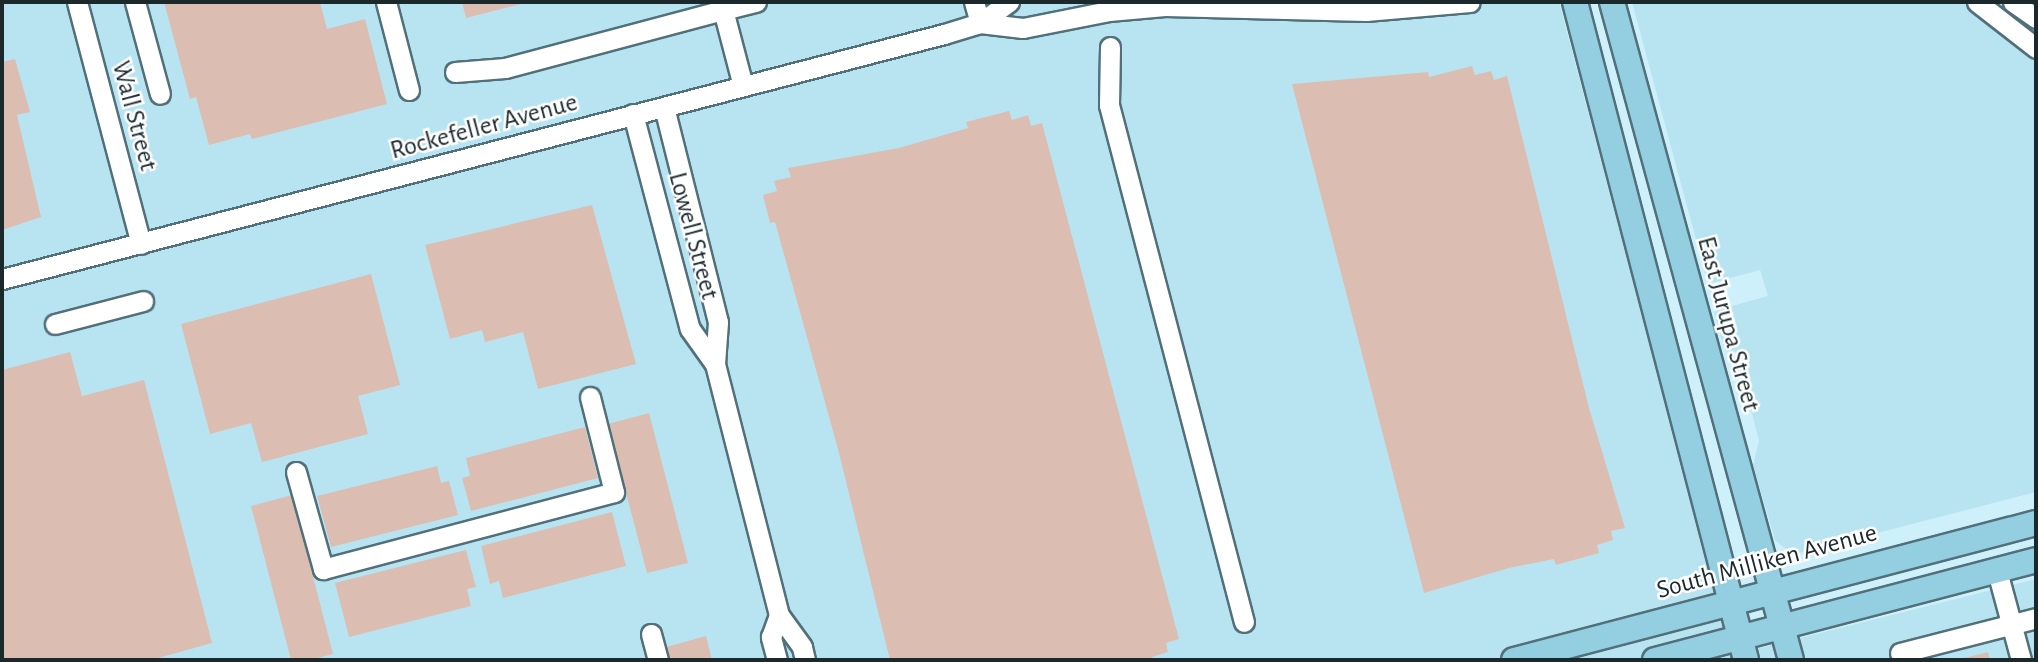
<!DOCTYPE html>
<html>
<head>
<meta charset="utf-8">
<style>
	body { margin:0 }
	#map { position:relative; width:2038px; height:662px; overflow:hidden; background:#cdf0fb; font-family:"Alegreya Sans",sans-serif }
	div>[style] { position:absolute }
	.built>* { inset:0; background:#b8e4f2 }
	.building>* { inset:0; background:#dcbdb2 }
	.roads { filter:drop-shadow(2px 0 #51707a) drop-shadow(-2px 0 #51707a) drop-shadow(0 2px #51707a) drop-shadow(0 -2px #51707a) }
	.minor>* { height:19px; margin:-9.5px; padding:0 9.5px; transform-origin:9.5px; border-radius:9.5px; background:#fff }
	.major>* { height:24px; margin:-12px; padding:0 12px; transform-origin:12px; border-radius:12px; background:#93cfe0 }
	span { translate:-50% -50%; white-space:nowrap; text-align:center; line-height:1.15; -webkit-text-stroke:5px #fff; paint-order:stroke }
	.street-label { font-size:26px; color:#1b282c }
	.frame { position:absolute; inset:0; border:4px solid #1b282c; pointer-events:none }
</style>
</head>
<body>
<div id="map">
	<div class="built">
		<div style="clip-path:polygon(2px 2px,1559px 2px,1732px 655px,2036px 579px,2036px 660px,2px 660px)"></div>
		<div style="clip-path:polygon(1632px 2px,2036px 2px,2036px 492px,1800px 553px,1787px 550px,1775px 540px,1753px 465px,1759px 441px,1742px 374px,1724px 348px,1714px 311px,1768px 296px,1760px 270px,1708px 284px)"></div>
	</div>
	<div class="building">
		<div style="clip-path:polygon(164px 2px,320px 2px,327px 29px,365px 19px,387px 104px,252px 139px,250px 134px,209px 145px,196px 97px,190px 99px)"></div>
		<div style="clip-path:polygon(462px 2px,525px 2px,525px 3px,466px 18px)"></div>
		<div style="clip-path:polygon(15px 59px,30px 112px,17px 115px,41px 217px,2px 230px,2px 62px)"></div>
		<div style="clip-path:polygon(1472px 66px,1475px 75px,1491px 71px,1494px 80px,1507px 76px,1589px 408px,1625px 528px,1611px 531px,1613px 540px,1597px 545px,1599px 553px,1556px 565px,1554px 559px,1509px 568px,1424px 593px,1292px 84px,1428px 72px,1429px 77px)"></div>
		<div style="clip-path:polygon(1009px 111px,1012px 120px,1028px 115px,1031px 126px,1042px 123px,1175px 624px,1179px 639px,1166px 643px,1168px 652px,1152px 657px,1153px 660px,890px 660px,838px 449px,775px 222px,770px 223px,763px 195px,777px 191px,774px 181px,791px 177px,788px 168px,899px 148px,968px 128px,966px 122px)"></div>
		<div style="clip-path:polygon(592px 205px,636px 364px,538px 389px,523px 332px,485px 342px,482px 330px,450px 339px,425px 245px)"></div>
		<div style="clip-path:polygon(371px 274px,400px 385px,358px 396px,368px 434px,262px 462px,251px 423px,210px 434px,181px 324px)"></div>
		<div style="clip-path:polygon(70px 352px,82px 396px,144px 380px,212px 643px,151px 660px,2px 660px,2px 370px)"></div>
		<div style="clip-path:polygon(649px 413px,688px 563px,647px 573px,608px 424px)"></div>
		<div style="clip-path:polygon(585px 427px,598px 478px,471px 511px,462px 478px,470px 476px,466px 458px)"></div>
		<div style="clip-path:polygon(437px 466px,441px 483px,449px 481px,458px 515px,331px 547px,317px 496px)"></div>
		<div style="clip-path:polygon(292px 495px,333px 654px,310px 660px,291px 660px,251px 506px)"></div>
		<div style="clip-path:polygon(612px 512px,626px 566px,503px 598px,499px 581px,490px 584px,481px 546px)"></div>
		<div style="clip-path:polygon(466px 550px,476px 587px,467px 589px,471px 606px,349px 637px,335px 583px)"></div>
		<div style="clip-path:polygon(706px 636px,712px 660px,669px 660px,666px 647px)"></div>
		<div style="clip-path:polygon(1988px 652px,1990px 660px,1960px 660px,1960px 659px)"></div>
	</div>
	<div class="roads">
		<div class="minor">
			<div style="left:77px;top:2px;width:250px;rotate:75.2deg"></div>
			<div style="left:135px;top:2px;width:95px;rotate:74.8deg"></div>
			<div style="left:386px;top:2px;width:91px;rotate:75.4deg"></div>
			<div style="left:974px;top:2px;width:22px;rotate:74deg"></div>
			<div style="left:1977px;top:2px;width:75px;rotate:37.9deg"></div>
			<div style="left:2013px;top:2px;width:28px;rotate:35deg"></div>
			<div style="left:980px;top:23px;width:43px;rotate:6.6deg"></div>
			<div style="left:1023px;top:28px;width:88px;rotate:-11.2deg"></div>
			<div style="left:1109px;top:11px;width:56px;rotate:-5.1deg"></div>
			<div style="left:1165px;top:6px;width:201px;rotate:1.4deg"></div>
			<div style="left:1366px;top:11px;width:104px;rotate:-4.9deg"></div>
			<div style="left:1110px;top:47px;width:58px;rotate:91deg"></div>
			<div style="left:1109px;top:105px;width:534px;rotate:75.37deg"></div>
			<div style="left:455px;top:72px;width:50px;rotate:-4.6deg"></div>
			<div style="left:505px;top:68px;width:226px;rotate:-14.9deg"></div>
			<div style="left:743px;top:86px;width:79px;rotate:-104.7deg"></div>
			<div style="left:723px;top:10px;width:34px;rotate:-14deg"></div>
			<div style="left:664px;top:107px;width:222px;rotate:75.9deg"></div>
			<div style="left:718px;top:322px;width:42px;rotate:94.1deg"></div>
			<div style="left:715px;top:364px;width:259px;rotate:75.7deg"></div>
			<div style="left:779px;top:615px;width:39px;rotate:54deg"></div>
			<div style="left:802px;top:647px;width:13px;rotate:77deg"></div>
			<div style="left:633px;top:114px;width:222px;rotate:75.2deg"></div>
			<div style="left:690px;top:329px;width:43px;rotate:54.5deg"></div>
			<div style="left:2px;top:279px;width:973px;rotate:-14.58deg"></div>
			<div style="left:944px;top:34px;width:38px;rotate:-17deg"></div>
			<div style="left:980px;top:23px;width:36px;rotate:-36deg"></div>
			<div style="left:55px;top:324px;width:91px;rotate:-14.6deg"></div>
			<div style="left:296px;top:472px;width:101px;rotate:74.4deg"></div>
			<div style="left:323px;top:569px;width:301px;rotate:-14.8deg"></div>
			<div style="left:614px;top:492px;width:98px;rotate:-104.2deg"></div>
			<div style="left:1997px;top:571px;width:92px;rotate:74.9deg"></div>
			<div style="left:651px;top:634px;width:27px;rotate:75deg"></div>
			<div style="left:1900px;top:653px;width:140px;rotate:-14.4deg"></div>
			<div style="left:777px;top:660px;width:24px;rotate:-105deg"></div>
			<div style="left:771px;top:637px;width:23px;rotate:-70deg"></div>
		</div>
		<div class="major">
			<div style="left:1575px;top:2px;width:680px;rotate:75.43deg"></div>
			<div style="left:1612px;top:2px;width:682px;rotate:74.78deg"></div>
			<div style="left:1514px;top:660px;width:540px;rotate:-14.71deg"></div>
			<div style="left:1655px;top:660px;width:394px;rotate:-14.7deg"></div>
		</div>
	</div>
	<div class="street-label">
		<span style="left:134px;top:116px;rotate:75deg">Wall Street</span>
		<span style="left:484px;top:127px;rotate:-15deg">Rockefeller Avenue</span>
		<span style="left:693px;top:236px;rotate:75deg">Lowell Street</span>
		<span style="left:1728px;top:324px;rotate:75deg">East Jurupa Street</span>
		<span style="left:1767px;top:562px;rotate:-15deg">South Milliken Avenue</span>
	</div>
	<div class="frame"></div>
</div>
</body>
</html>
